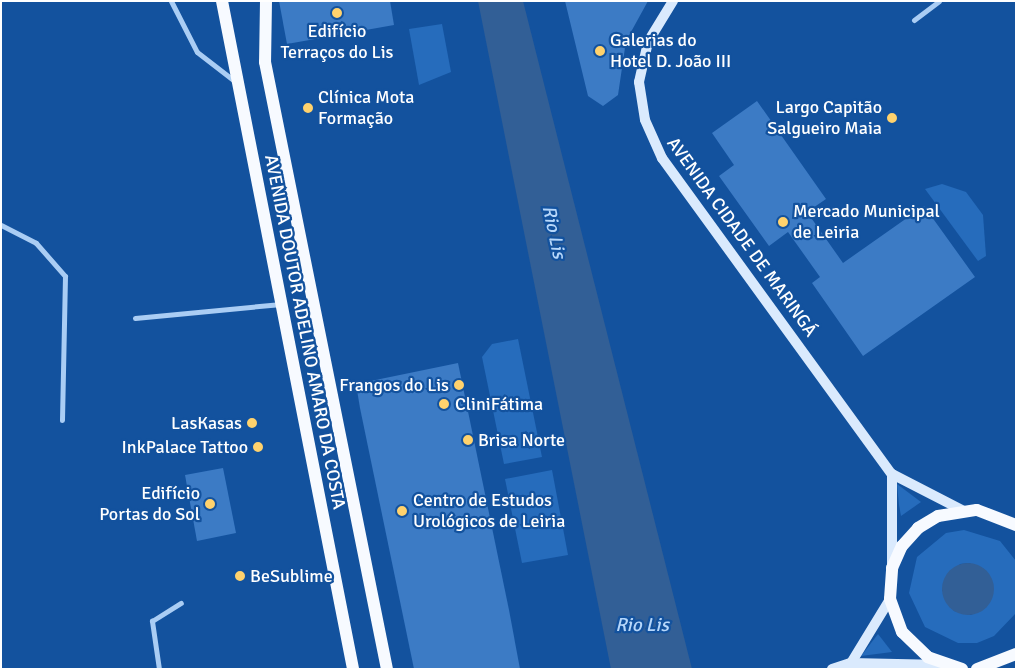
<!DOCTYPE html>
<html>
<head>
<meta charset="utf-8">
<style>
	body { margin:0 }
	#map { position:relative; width:1017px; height:670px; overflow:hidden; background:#13529e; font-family:Signika,sans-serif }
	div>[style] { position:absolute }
	.green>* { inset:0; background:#266cbc }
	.water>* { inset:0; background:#325f96 }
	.round { border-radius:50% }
	.building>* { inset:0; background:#3c7bc5 }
	.street>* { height:5px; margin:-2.5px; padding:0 2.5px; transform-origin:2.5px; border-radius:2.5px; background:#aacdf4 }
	.secondary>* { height:10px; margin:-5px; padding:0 5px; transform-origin:5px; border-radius:5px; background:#daeafd }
	.primary>* { height:12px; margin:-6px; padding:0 6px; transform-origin:6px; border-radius:6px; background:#f7faff }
	.dots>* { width:14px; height:14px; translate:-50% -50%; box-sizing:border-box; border:2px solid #13529e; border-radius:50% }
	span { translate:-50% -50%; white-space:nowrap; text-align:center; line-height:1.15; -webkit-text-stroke:4.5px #13529e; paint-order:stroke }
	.poi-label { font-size:18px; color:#fff }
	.left { translate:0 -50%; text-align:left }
	.right { translate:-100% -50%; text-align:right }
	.street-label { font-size:18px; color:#fff }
	.water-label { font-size:19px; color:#b7d7fa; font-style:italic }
	.frame { position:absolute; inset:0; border:2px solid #fff; pointer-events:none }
</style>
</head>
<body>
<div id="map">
	<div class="green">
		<div style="clip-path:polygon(442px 24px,451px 72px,419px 85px,409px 29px)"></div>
		<div style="clip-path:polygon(942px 184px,966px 192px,983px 215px,986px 256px,978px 261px,925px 189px)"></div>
		<div style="clip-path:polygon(518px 339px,542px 457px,504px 464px,482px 357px,492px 344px)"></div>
		<div style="clip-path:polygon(552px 470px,568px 555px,522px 563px,505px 479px)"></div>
		<div style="clip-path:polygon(897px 484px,921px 502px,901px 516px,899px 505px)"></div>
		<div style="clip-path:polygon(evenodd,964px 530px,1000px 541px,1016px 561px,1016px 613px,994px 636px,977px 643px,958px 643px,925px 627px,909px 593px,917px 557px,946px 533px,964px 530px,969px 563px,984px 569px,993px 592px,986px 607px,971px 615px,954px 611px,942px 590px,960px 564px,969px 563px)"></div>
		<div style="clip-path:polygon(878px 634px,892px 652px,861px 656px)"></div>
	</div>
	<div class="water">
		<div style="clip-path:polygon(478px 1px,523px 1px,692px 669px,611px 669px)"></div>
		<div class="round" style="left:942px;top:563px;width:52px;height:52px"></div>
	</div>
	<div class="building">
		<div style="clip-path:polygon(279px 1px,390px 1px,394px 25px,287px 44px)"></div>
		<div style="clip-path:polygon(565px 1px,648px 1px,626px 41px,618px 95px,603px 106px,588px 96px)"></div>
		<div style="clip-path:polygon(757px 101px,826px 199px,807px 212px,843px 263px,924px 206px,975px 277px,863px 356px,812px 283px,820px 277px,788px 232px,769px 246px,719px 176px,734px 165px,712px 133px)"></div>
		<div style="clip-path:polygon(458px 363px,509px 610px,520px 669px,414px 669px,360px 408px,356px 384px)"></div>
		<div style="clip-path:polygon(223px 468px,236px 533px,197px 541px,185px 475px)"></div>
	</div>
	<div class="street">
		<div style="left:171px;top:1px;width:57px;rotate:63deg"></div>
		<div style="left:197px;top:52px;width:49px;rotate:37.6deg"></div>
		<div style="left:914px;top:20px;width:31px;rotate:-37deg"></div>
		<div style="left:1px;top:225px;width:39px;rotate:27deg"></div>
		<div style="left:36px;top:243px;width:44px;rotate:48.7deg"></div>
		<div style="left:65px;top:276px;width:144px;rotate:91.2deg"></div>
		<div style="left:135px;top:318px;width:147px;rotate:-5.5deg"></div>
		<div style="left:159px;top:669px;width:49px;rotate:-98.3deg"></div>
		<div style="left:152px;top:621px;width:34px;rotate:-32deg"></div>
	</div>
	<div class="secondary">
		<div style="left:673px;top:1px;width:48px;rotate:121.4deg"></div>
		<div style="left:648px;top:42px;width:41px;rotate:102.7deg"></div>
		<div style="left:639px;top:82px;width:38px;rotate:81deg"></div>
		<div style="left:645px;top:120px;width:42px;rotate:65.9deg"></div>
		<div style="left:662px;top:158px;width:391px;rotate:54deg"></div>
		<div style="left:892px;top:474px;width:79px;rotate:27.2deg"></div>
		<div style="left:892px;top:474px;width:92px;rotate:90deg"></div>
		<div style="left:851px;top:663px;width:75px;rotate:-58.6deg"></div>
		<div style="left:832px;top:669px;width:20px;rotate:-18deg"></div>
		<div style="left:851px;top:663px;width:92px;rotate:1.2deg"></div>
	</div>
	<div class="primary">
		<div style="left:222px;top:1px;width:681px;rotate:78.9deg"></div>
		<div style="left:266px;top:1px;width:61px;rotate:90.9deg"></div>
		<div style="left:265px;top:62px;width:619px;rotate:78.64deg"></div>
		<div style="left:962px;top:669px;width:36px;rotate:-161deg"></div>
		<div style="left:928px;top:657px;width:36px;rotate:-136deg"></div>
		<div style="left:902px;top:632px;width:35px;rotate:-110deg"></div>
		<div style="left:890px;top:599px;width:31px;rotate:-86deg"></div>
		<div style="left:892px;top:568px;width:24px;rotate:-66deg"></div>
		<div style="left:902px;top:546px;width:24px;rotate:-48deg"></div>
		<div style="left:918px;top:528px;width:23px;rotate:-31deg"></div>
		<div style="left:938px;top:516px;width:39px;rotate:-9deg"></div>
		<div style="left:977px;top:510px;width:42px;rotate:21deg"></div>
		<div style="left:977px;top:669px;width:42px;rotate:-21deg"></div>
	</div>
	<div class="dots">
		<div style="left:337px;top:13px;background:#ffd26d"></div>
		<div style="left:600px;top:51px;background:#ffd26d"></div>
		<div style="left:308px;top:108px;background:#ffd26d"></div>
		<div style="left:892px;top:118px;background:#ffd26d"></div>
		<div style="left:783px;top:222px;background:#ffd26d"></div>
		<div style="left:459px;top:385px;background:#ffd26d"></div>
		<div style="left:444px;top:404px;background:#ffd26d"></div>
		<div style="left:252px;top:423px;background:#ffd26d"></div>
		<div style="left:468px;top:440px;background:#ffd26d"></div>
		<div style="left:258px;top:447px;background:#ffd26d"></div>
		<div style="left:210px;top:504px;background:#ffd26d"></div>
		<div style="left:402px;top:511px;background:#ffd26d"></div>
		<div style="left:240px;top:576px;background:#ffd26d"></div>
	</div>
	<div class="poi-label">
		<span style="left:337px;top:42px">Edifício<br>Terraços do Lis</span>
		<span class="left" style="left:610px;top:51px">Galerias do<br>Hotel D. João III</span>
		<span class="left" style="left:318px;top:108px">Clínica Mota<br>Formação</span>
		<span class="right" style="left:882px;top:118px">Largo Capitão<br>Salgueiro Maia</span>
		<span class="left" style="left:793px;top:222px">Mercado Municipal<br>de Leiria</span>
		<span class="right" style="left:449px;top:385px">Frangos do Lis</span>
		<span class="left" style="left:455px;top:404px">CliniFátima</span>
		<span class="right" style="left:242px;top:423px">LasKasas</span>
		<span class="left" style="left:478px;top:440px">Brisa Norte</span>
		<span class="right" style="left:248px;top:447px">InkPalace Tattoo</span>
		<span class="right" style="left:200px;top:504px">Edifício<br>Portas do Sol</span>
		<span class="left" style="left:413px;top:511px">Centro de Estudos<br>Urológicos de Leiria</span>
		<span class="left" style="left:250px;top:576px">BeSublime</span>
	</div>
	<div class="street-label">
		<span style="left:742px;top:237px;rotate:54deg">AVENIDA CIDADE DE MARINGÁ</span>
		<span style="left:305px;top:332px;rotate:79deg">AVENIDA DOUTOR ADELINO AMARO DA COSTA</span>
	</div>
	<div class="water-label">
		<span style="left:553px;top:232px;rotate:78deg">Rio Lis</span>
		<span style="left:642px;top:626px">Rio Lis</span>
	</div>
	<div class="frame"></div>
</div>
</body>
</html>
